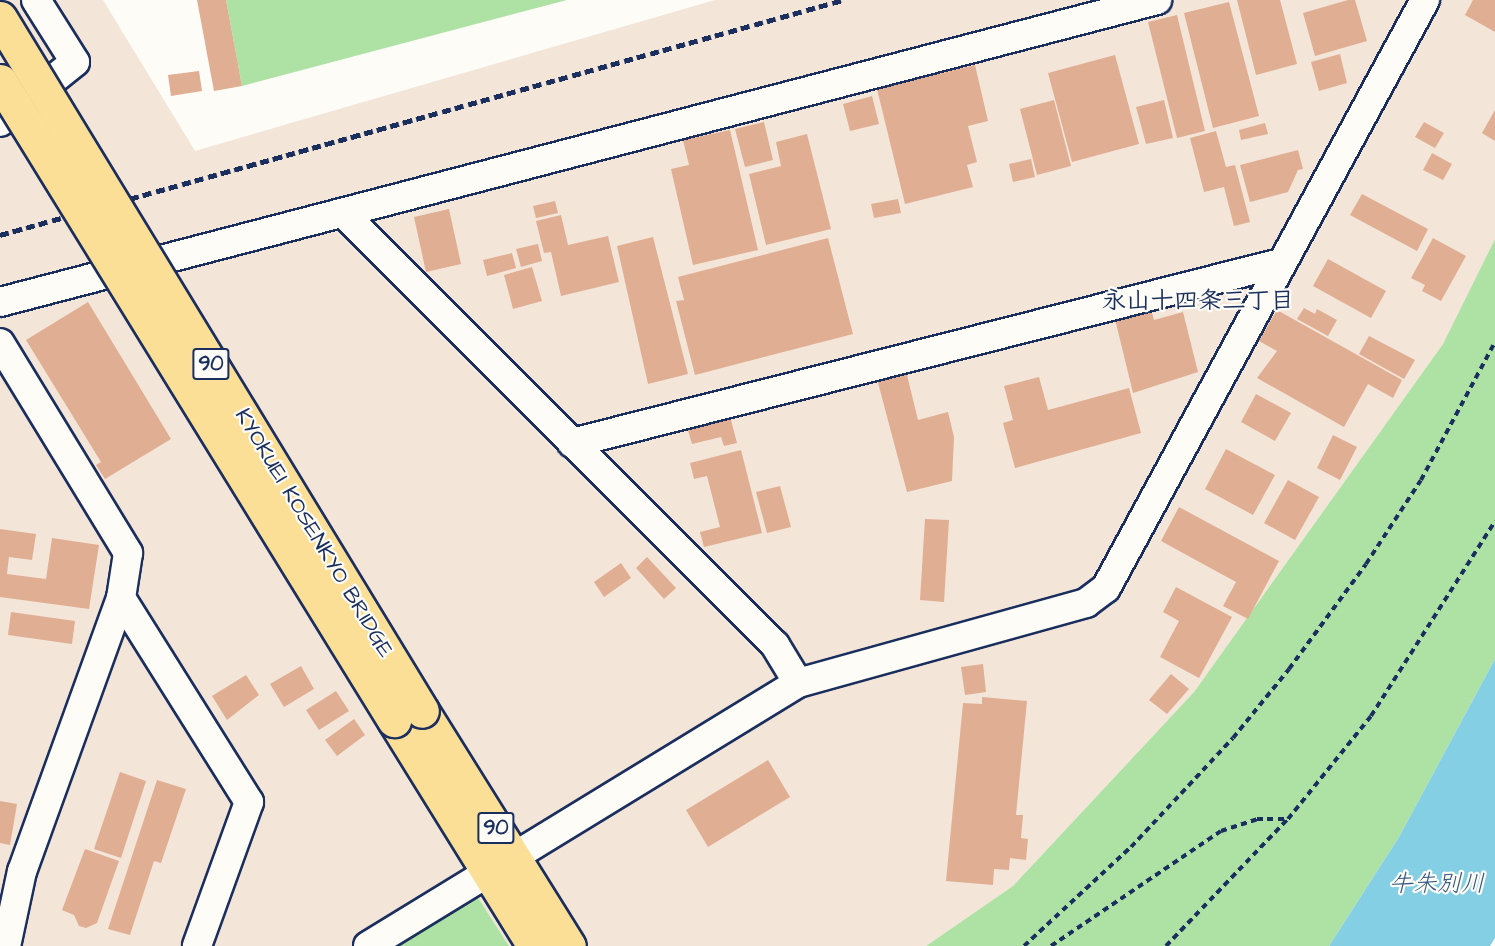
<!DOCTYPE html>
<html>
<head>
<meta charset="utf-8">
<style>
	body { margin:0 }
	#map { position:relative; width:1495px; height:946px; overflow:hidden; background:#fdfcf7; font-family:"Architects Daughter","Klee One",sans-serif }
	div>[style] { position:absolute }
	.built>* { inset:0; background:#f4e5d9 }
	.green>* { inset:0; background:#aee2a4 }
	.water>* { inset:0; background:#85cfe5 }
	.building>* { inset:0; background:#e0ae92 }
	.path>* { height:4px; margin-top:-2px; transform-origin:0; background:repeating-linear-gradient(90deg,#1b2f5e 0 6px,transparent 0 10.5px) }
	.roads { filter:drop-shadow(2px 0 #1b2f5e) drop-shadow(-2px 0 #1b2f5e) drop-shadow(0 2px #1b2f5e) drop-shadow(0 -2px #1b2f5e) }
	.minor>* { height:28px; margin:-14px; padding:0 14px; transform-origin:14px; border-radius:14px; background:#fdfcf7 }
	.major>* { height:33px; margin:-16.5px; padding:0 16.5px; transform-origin:16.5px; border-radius:16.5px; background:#fbdf96 }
	.rail>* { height:4.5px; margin-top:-2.25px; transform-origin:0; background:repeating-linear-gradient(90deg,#1b2f5e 0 9px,transparent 0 13.5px) }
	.bridges { filter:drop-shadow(2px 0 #1b2f5e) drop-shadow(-2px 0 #1b2f5e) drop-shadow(0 2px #1b2f5e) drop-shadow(0 -2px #1b2f5e) }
	.major-bridge>* { height:33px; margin:-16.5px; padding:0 16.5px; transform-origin:16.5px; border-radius:16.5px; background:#fbdf96 }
	span { translate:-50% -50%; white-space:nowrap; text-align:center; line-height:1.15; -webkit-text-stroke:4.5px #fdfcf7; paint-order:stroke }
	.shield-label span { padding:2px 4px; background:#fdfcf7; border:2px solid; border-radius:4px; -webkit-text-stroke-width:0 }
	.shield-label { font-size:21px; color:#1b2f5e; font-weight:700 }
	.street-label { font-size:22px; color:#1b2f5e }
	.neighbourhood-label { font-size:24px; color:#1b2f5e; font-weight:700 }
	.water-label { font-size:24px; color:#365780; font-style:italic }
</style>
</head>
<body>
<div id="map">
	<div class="built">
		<div style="clip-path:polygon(0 0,103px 0,195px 151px,715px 0,1495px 0,1495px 239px,1443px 344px,1194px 692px,1013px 886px,926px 946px,509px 946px,470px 885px,368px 946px,0 946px)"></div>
	</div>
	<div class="green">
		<div style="clip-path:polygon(226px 0,567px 0,242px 86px)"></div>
		<div style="clip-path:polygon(1495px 239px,1495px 659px,1399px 837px,1329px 946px,926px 946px,1013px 886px,1194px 692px,1443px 344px)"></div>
		<div style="clip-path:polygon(470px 885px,509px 946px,368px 946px)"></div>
	</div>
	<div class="water">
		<div style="clip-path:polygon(1495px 659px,1495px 938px,1490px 946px,1329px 946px,1399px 837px)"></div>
	</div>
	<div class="building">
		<div style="clip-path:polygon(197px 0,226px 0,242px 86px,214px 91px)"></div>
		<div style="clip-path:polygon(1237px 0,1280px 0,1297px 64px,1256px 75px)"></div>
		<div style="clip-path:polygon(1348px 0,1355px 0,1367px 41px,1315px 56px,1303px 13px)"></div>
		<div style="clip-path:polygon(1473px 0,1495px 0,1495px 32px,1465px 15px)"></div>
		<div style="clip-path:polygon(1229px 2px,1259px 116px,1213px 128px,1184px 13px)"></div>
		<div style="clip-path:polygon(1177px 15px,1205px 131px,1177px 138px,1148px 22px)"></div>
		<div style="clip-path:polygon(1340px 54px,1347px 83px,1319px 91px,1311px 62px)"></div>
		<div style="clip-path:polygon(1115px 55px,1139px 144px,1072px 162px,1048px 73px)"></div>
		<div style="clip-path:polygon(975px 65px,988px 121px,968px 126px,977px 162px,967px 165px,973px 187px,905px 204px,877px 89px)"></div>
		<div style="clip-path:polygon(199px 71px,202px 91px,171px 96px,168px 75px)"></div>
		<div style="clip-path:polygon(872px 96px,879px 124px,850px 131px,843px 104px)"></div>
		<div style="clip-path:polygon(1054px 100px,1071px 166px,1037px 175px,1020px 109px)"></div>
		<div style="clip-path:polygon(1164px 100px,1173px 138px,1146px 144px,1136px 107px)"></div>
		<div style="clip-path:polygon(1495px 110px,1495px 141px,1482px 133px)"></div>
		<div style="clip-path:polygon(764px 122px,773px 160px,745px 167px,735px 129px)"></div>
		<div style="clip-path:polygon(1424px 122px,1444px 133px,1435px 148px,1415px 137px)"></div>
		<div style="clip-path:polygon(1265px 123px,1268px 134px,1241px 140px,1239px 130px)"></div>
		<div style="clip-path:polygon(730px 130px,758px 250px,693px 265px,671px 169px,689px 165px,683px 140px)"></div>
		<div style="clip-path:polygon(1216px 131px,1226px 167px,1235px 165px,1250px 222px,1234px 226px,1224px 187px,1204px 192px,1190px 138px)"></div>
		<div style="clip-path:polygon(807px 134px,831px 229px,766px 245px,749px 174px,781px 166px,776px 142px)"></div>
		<div style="clip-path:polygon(1298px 150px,1303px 169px,1298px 170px,1288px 192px,1250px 202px,1240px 165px)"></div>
		<div style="clip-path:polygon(1432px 153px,1452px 164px,1443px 180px,1423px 170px)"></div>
		<div style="clip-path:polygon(1031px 159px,1035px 177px,1013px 182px,1009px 164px)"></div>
		<div style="clip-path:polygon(1362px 194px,1428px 229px,1417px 251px,1350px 215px)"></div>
		<div style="clip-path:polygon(898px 199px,901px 213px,874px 218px,871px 204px)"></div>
		<div style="clip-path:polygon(555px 201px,558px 213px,536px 218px,533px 206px)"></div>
		<div style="clip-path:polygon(449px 209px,461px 264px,426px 272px,414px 217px)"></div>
		<div style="clip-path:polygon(561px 215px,568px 245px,608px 236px,619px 282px,561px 296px,551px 252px,544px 253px,536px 221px)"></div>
		<div style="clip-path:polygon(653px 237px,688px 374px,648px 384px,617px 246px)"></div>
		<div style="clip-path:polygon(828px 238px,853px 334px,695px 375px,676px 301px,684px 300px,678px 277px)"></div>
		<div style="clip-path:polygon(1433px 238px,1466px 256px,1441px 301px,1422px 291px,1425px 285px,1411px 278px)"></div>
		<div style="clip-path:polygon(538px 244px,542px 261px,521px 267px,516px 249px)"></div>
		<div style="clip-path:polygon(512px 253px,516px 268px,487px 276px,483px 260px)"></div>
		<div style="clip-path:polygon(1328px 259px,1386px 291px,1371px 318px,1313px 286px)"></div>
		<div style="clip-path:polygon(532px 267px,542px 301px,513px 309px,504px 275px)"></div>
		<div style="clip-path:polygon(88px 302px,171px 439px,105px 479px,96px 465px,101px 462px,26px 340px)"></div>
		<div style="clip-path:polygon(1150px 306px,1154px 320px,1183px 312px,1198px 372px,1133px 393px,1114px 315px)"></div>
		<div style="clip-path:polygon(1304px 308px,1315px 314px,1317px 309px,1337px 320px,1328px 336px,1297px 319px)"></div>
		<div style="clip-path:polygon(1277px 310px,1402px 380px,1393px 398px,1368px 384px,1344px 427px,1257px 378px,1277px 351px,1259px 341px)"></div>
		<div style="clip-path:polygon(1369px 336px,1415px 360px,1404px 379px,1359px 354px)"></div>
		<div style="clip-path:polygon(906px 371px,918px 420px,948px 412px,954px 437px,952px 481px,907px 492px,877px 379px)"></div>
		<div style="clip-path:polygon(1039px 377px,1048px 410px,1129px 388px,1141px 433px,1015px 468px,1003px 423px,1013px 420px,1004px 386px)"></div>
		<div style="clip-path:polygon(1256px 394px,1291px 413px,1275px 441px,1241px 422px)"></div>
		<div style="clip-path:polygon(730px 416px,737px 443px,724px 446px,721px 437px,692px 444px,687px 427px)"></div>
		<div style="clip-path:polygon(1333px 435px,1357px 447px,1340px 480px,1317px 468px)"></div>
		<div style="clip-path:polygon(1226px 449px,1275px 475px,1253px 515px,1205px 489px)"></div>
		<div style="clip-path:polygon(741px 450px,762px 533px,704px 547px,700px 532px,720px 527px,707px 476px,694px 479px,690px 463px)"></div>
		<div style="clip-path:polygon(1288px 480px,1319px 497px,1295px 540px,1264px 523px)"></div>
		<div style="clip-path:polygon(780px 486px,791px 527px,767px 533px,756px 492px)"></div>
		<div style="clip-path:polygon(1179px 507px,1279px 561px,1248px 619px,1223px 606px,1236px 582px,1161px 541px)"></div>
		<div style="clip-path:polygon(925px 519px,949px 520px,944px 602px,920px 600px)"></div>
		<div style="clip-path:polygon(0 529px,36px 534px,32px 560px,9px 557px,7px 574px,46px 579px,52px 538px,99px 545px,89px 609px,0 597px)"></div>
		<div style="clip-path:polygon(647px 557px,676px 588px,664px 599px,636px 568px)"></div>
		<div style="clip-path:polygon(621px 563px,631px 578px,604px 597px,594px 582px)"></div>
		<div style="clip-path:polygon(1176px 587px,1232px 617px,1199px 678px,1160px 657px,1179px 621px,1163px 612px)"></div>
		<div style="clip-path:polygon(11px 612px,75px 621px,72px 644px,8px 635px)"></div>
		<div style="clip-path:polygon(983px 664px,986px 692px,965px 695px,961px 667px)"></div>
		<div style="clip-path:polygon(301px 666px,314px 689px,284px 707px,270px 684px)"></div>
		<div style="clip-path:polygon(1171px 674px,1189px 689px,1167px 714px,1149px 700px)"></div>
		<div style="clip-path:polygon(246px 675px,259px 695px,227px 720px,212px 696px)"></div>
		<div style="clip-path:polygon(336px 691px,349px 711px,319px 730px,306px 710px)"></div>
		<div style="clip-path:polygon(982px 697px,1027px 701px,1016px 815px,1023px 815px,1021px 838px,1028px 839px,1026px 860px,1010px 858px,1009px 870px,994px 869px,993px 885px,946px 881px,963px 703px,982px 704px)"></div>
		<div style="clip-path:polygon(354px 719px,365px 735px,337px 756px,325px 740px)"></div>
		<div style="clip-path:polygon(768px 760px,790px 797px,708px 847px,686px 810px)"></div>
		<div style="clip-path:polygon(120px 772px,146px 781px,121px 858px,94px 849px)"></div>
		<div style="clip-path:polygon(157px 780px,186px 789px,161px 863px,154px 861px,130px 935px,108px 929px)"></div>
		<div style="clip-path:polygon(0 801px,17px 804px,10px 845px,0 843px)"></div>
		<div style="clip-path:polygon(85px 849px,119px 861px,97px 923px,86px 928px,79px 926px,74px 915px,62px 910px)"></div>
	</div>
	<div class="path">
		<div style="left:1024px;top:946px;width:146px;rotate:-42.8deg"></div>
		<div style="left:1131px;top:847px;width:149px;rotate:-46.9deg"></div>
		<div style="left:1233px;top:738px;width:89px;rotate:-50.9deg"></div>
		<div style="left:1289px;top:669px;width:130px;rotate:-53.7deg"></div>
		<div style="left:1366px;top:564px;width:100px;rotate:-56.8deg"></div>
		<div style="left:1421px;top:480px;width:157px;rotate:-61.8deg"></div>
		<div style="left:1051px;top:946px;width:205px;rotate:-34.1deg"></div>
		<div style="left:1221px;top:831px;width:38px;rotate:-18deg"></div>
		<div style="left:1257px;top:819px;width:30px"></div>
		<div style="left:1166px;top:946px;width:176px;rotate:-46.2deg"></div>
		<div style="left:1288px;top:819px;width:132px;rotate:-51.1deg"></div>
		<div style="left:1371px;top:716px;width:231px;rotate:-57.5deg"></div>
	</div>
	<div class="roads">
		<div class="minor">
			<div style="left:0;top:122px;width:96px;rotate:-38.7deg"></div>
			<div style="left:75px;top:62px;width:73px;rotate:-122.2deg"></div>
			<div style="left:343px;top:213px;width:611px;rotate:45deg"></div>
			<div style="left:775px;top:645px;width:44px;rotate:58.8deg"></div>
			<div style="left:0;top:302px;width:1196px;rotate:-14.63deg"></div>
			<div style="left:0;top:343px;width:246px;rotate:58.6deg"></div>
			<div style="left:128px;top:553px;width:46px;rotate:98.8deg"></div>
			<div style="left:121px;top:598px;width:290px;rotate:109.9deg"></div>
			<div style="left:22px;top:871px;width:77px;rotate:102deg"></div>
			<div style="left:572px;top:443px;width:731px;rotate:-14.26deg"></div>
			<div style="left:121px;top:598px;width:241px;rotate:57.9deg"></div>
			<div style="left:249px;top:802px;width:153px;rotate:109.9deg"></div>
			<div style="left:368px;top:946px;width:504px;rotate:-31.45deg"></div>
			<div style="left:798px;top:683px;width:299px;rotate:-15.5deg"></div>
			<div style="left:1086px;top:603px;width:25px;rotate:-37deg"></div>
			<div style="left:1106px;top:588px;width:669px;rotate:-61.52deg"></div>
		</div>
		<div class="major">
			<div style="left:422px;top:711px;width:277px;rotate:58deg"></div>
			<div style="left:394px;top:720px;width:266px;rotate:58.2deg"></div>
		</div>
	</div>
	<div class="rail">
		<div style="left:0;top:235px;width:875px;rotate:-15.58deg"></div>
	</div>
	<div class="bridges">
		<div class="major-bridge">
			<div style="left:0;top:18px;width:811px;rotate:58.66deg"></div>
			<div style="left:0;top:81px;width:751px;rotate:58.34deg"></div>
		</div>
	</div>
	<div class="shield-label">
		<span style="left:211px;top:364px">90</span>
		<span style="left:496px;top:828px">90</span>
	</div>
	<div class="street-label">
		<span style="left:314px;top:533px;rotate:59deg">KYOKUEI KOSENKYO BRIDGE</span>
	</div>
	<div class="neighbourhood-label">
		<span style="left:1198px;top:302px">永山十四条三丁目</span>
	</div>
	<div class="water-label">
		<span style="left:1437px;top:885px">牛朱別川</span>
	</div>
</div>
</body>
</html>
